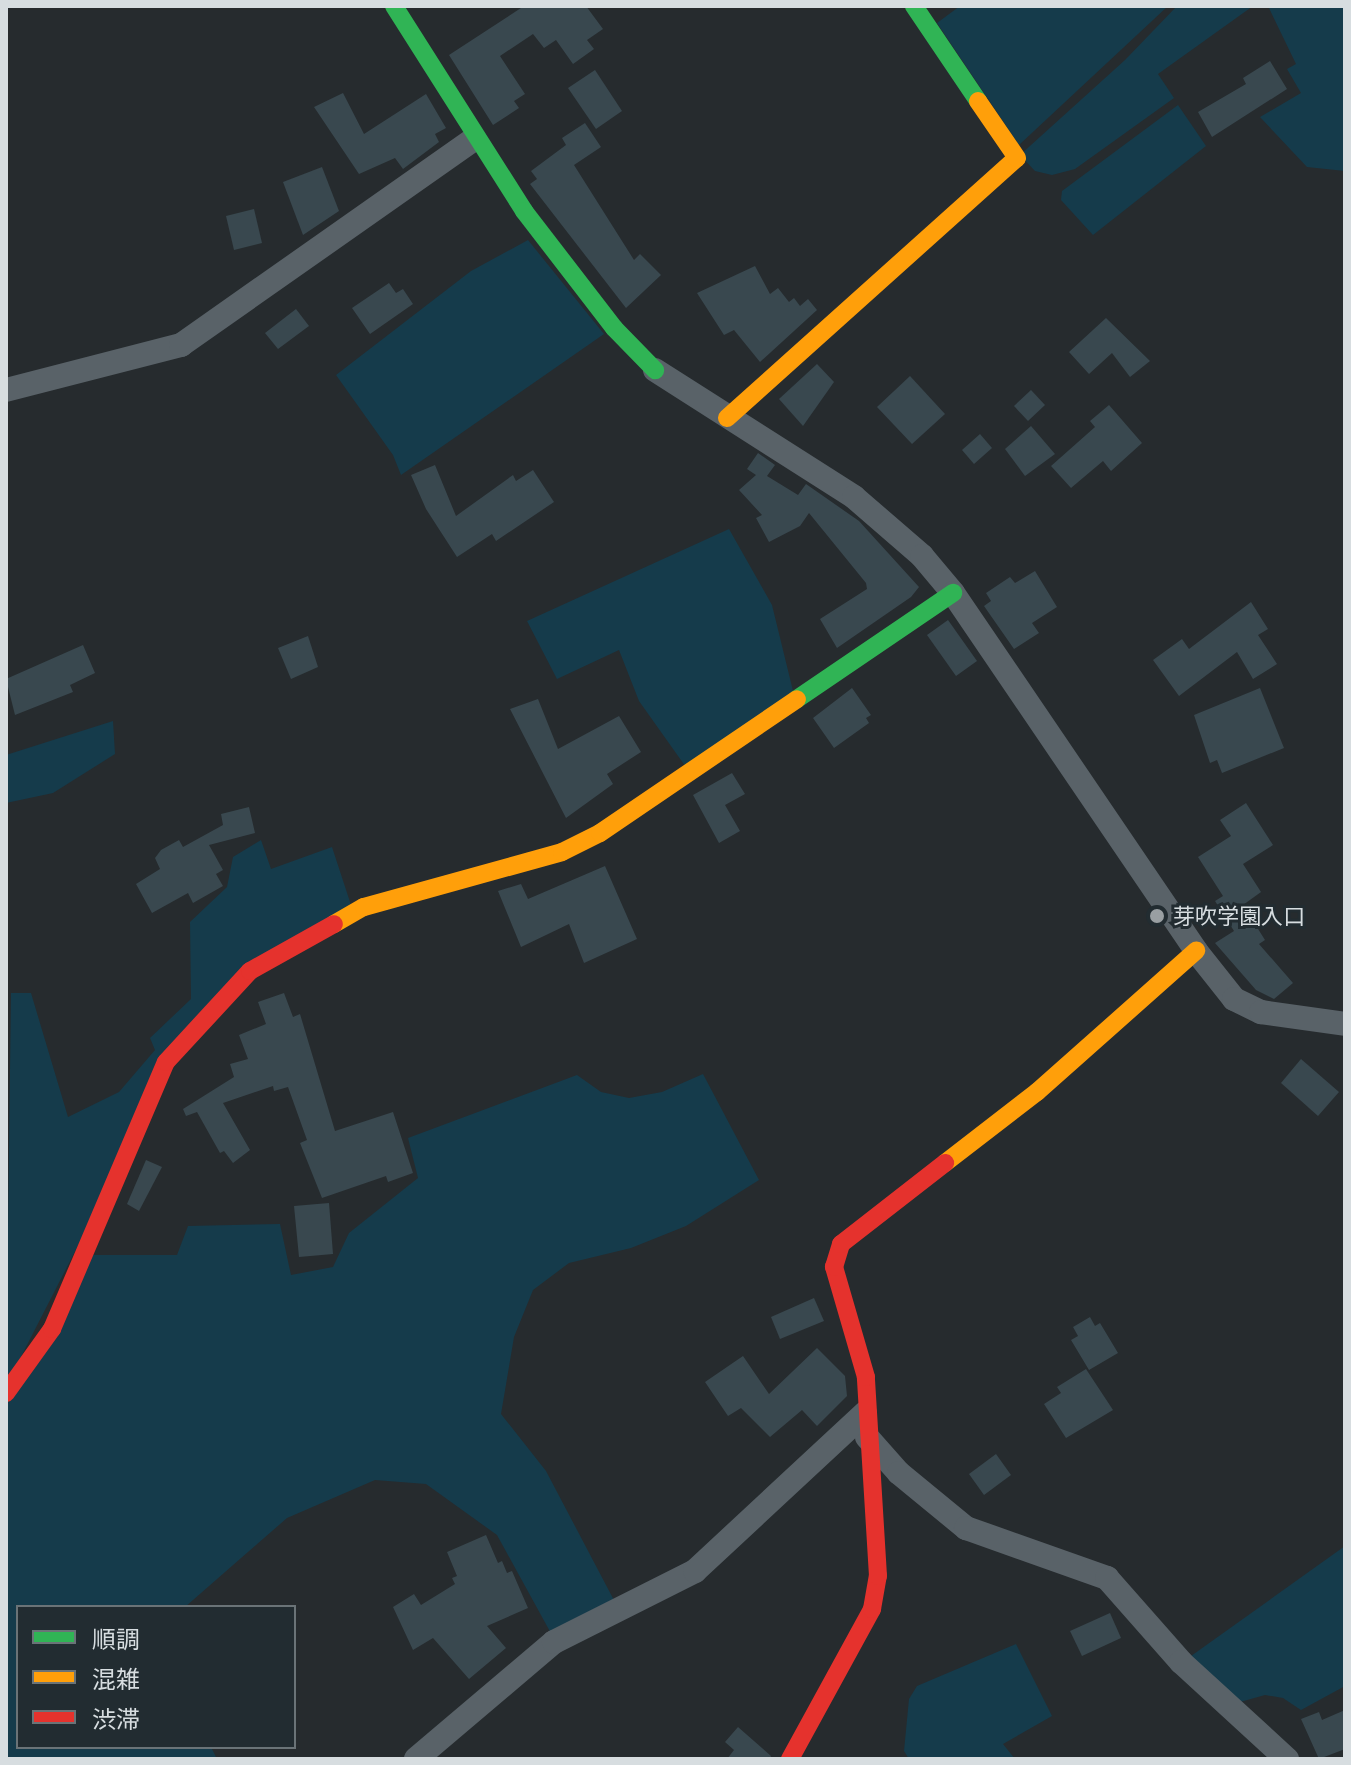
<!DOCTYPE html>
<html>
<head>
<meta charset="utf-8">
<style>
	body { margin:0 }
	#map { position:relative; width:1351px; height:1765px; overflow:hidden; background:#262b2e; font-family:Barlow,"Noto Sans JP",sans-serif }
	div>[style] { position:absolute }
	.green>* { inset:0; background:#153b4b }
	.building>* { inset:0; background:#39484f }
	.street>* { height:24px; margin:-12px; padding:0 12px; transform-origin:12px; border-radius:12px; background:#596268 }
	.fast>* { height:18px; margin:-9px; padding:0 9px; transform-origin:9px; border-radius:9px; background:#30b455 }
	.slow>* { height:18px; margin:-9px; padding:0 9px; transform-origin:9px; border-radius:9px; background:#ff9f0a }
	.jam>* { height:18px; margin:-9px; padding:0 9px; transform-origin:9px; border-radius:9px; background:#e5322d }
	.dots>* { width:22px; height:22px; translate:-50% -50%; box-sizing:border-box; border:4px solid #222c31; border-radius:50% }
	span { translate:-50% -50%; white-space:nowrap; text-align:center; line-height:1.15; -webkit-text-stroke:6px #222c31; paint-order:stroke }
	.poi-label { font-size:22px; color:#d7dde0 }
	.left { translate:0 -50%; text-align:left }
	.frame { position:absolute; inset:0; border:8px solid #d7dde0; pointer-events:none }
	.legend { position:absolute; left:16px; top:1605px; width:280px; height:144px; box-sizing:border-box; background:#222c31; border:2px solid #6a7377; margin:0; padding:10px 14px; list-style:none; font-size:24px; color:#d7dde0 }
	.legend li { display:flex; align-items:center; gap:16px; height:40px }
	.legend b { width:40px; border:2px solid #6a7377 }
</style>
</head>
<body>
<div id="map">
	<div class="green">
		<div style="clip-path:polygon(960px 6px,1168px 6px,1019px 145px,937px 23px)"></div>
		<div style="clip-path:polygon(1177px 6px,1253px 6px,1158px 74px,1174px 98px,1075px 169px,1052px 175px,1035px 171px,1020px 155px,1125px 60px)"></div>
		<div style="clip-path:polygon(1268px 6px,1345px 6px,1345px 171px,1307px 167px,1260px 117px,1301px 93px,1287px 69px,1296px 64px)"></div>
		<div style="clip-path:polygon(1178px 105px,1206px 146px,1093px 235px,1061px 200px,1062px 191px)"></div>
		<div style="clip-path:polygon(528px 240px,604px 334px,401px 475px,393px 455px,336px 375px,471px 271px)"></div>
		<div style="clip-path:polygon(729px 529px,772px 605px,794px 695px,688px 770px,639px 701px,619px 650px,557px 679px,527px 621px)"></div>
		<div style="clip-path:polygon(113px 721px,115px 754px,53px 793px,6px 803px,6px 755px)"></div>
		<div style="clip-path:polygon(261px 840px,271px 869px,332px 847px,352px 908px,192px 1023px,6px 1386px,11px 993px,31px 993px,68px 1117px,119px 1092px,155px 1050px,150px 1038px,191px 999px,190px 922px,227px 887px,233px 857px)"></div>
		<div style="clip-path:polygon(703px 1074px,759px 1180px,686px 1226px,631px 1248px,569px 1263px,533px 1290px,514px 1337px,501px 1414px,546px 1471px,616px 1604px,553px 1637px,497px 1535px,426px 1484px,375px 1480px,287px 1518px,185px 1607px,18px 1607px,18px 1747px,211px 1747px,217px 1759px,6px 1759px,6px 1397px,88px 1255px,177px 1255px,188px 1226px,280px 1224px,291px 1275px,333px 1267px,349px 1233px,418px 1178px,408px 1138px,577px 1075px,601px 1092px,629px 1098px,662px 1092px)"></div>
		<div style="clip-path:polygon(1345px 1546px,1345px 1686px,1301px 1710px,1283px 1698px,1265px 1695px,1233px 1704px,1191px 1656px)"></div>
		<div style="clip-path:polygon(1016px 1644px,1052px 1716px,1003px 1744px,1015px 1759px,909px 1759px,904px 1751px,909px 1699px,917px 1686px)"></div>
	</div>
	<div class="building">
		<div style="clip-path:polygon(524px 6px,586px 6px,603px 29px,587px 40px,594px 49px,573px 64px,556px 40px,544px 48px,533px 34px,500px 56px,525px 94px,514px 101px,519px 108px,493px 125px,449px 55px)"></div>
		<div style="clip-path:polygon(1270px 61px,1287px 89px,1212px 137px,1198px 112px,1246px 84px,1243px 78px)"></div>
		<div style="clip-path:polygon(595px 70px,622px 111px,596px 129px,568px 88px)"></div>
		<div style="clip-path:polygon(343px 93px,364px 134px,426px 94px,446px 128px,435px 134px,439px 142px,403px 169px,395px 158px,359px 174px,314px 107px)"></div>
		<div style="clip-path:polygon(585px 123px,601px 147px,574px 165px,634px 260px,640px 254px,661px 275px,626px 308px,530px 184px,537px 179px,531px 171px,566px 145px,562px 138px)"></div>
		<div style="clip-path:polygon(322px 167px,339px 211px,303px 235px,283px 182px)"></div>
		<div style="clip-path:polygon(254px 209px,262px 243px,234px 250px,226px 216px)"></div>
		<div style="clip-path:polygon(755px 266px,770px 294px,778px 288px,789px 302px,794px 298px,800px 306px,808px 299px,817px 310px,760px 362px,734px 330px,724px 335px,697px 293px)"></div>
		<div style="clip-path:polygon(389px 283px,396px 293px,403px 289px,413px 304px,370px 334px,352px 308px)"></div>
		<div style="clip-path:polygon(296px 309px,309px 326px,278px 349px,265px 333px)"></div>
		<div style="clip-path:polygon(1106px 318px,1150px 361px,1130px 377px,1112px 353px,1089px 374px,1069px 352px)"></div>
		<div style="clip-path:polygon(817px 364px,834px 382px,803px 426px,779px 399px)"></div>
		<div style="clip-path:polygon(910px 376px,945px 414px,912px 444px,877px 407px)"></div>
		<div style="clip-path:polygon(1031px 390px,1045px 405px,1028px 421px,1014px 406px)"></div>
		<div style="clip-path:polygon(1109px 405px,1142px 443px,1111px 471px,1103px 461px,1071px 488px,1051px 466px,1095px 427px,1090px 421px)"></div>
		<div style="clip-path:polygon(1031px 426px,1055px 454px,1025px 476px,1005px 449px)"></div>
		<div style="clip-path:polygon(980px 434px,992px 448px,974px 464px,962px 450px)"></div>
		<div style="clip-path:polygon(758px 453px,775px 465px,767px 476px,798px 495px,806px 484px,859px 521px,919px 587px,911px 597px,837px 648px,820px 619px,867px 589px,866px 583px,809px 513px,800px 526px,769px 542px,756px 518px,762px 515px,739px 490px,756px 475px,747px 469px)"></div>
		<div style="clip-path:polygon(435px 465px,456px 516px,513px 475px,516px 481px,533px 470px,554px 502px,496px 541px,492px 534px,457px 557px,426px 509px,411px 475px)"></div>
		<div style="clip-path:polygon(1035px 571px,1057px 607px,1032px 623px,1039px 633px,1014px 649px,984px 606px,991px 601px,986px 593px,1010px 577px,1015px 583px)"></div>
		<div style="clip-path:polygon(1251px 602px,1268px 629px,1258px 635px,1277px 664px,1253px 679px,1237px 652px,1179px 696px,1153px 660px,1182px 639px,1189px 649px)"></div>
		<div style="clip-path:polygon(948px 620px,977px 661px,956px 676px,927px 635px)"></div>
		<div style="clip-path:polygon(308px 636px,318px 667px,291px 679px,278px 648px)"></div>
		<div style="clip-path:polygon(83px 645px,95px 673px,70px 685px,73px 692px,15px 715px,6px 679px)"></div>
		<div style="clip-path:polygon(852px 688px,871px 715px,866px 718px,869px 723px,834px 748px,813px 718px)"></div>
		<div style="clip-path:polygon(1260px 688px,1284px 748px,1222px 773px,1217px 760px,1210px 763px,1194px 715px)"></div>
		<div style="clip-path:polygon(538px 699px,558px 749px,619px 716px,641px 752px,607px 774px,613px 784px,566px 818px,510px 709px)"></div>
		<div style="clip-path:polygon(732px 773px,745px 794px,725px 805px,740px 831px,719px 843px,693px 795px)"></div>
		<div style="clip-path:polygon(1246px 803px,1273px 845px,1243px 864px,1261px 892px,1243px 905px,1265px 940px,1259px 944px,1293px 983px,1274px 999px,1256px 990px,1215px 943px,1234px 931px,1215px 901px,1223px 896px,1198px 857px,1231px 836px,1220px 820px)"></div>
		<div style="clip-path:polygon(249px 807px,255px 833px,209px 845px,223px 870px,216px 874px,223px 886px,193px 903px,188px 893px,152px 913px,136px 884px,160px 869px,155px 858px,161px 850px,179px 840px,183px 847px,223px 825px,221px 814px)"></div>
		<div style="clip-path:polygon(605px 866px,637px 939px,584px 963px,569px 924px,521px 947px,498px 891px,521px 884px,528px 899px)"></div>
		<div style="clip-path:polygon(284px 993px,293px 1017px,300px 1014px,335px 1131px,393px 1112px,413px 1173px,388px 1182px,386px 1176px,322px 1198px,300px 1143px,307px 1140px,288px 1087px,274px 1091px,273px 1086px,223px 1103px,250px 1150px,233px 1163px,224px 1151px,220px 1153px,197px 1112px,186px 1116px,183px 1109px,234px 1077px,230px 1064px,248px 1059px,239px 1035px,266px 1024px,258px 1002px)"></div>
		<div style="clip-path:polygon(1301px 1059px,1339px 1092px,1318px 1116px,1281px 1083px)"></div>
		<div style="clip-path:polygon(146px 1160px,162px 1167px,139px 1211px,127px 1204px)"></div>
		<div style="clip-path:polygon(329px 1203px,333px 1254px,299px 1257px,294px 1206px)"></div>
		<div style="clip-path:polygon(814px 1298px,824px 1321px,780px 1339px,771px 1317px)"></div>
		<div style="clip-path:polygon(1090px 1317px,1095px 1326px,1100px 1323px,1118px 1353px,1089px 1370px,1071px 1340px,1078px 1336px,1073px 1327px)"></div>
		<div style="clip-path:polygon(817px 1348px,845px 1376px,847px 1396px,817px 1426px,802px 1410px,770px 1437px,741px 1408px,728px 1416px,705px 1382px,743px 1356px,769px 1394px)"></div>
		<div style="clip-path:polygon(1086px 1369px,1113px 1410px,1066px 1438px,1044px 1404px,1061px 1393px,1057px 1387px)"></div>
		<div style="clip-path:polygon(996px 1454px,1011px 1475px,984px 1495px,969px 1474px)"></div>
		<div style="clip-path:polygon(486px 1535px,498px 1563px,502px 1561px,507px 1573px,512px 1571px,528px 1608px,487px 1626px,506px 1648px,469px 1679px,433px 1638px,413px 1650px,393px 1607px,414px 1594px,421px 1605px,455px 1584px,452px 1578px,457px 1576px,447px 1552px)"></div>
		<div style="clip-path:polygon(1110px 1613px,1121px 1638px,1082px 1656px,1070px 1631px)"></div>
		<div style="clip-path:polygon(1345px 1710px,1345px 1749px,1319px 1759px,1301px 1719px,1319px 1712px,1322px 1720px)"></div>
		<div style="clip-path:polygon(738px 1727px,771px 1756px,770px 1759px,727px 1759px,734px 1750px,725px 1742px)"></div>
	</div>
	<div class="street">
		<div style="left:655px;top:370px;width:236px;rotate:32.5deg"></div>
		<div style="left:854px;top:497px;width:90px;rotate:40.9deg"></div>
		<div style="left:922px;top:556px;width:48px;rotate:50deg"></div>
		<div style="left:953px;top:593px;width:433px;rotate:55.8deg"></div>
		<div style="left:1196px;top:951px;width:61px;rotate:51.6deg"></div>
		<div style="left:1234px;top:999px;width:30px;rotate:26deg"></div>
		<div style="left:1261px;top:1012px;width:85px;rotate:8.1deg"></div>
		<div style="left:6px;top:390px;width:181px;rotate:-14.4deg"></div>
		<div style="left:181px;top:345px;width:358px;rotate:-35.1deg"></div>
		<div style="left:867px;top:1437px;width:48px;rotate:48.4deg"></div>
		<div style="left:899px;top:1473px;width:87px;rotate:39.4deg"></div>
		<div style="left:966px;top:1528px;width:150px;rotate:19.5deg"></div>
		<div style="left:1107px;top:1578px;width:112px;rotate:48.6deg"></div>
		<div style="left:1181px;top:1662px;width:144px;rotate:42.5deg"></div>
		<div style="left:416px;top:1759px;width:181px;rotate:-40.3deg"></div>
		<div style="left:554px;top:1642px;width:158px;rotate:-26.7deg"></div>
		<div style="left:695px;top:1571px;width:232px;rotate:-42.9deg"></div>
	</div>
	<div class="fast">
		<div style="left:394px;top:6px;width:243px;rotate:57.6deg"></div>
		<div style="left:524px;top:211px;width:148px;rotate:52.4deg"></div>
		<div style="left:614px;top:328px;width:59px;rotate:45.7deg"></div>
		<div style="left:914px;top:6px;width:115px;rotate:56deg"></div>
		<div style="left:797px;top:699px;width:189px;rotate:-34.2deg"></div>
	</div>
	<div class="slow">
		<div style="left:727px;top:418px;width:389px;rotate:-41.9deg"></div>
		<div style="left:1017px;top:158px;width:69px;rotate:-124.4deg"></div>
		<div style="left:334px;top:924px;width:34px;rotate:-30deg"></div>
		<div style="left:364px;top:907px;width:205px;rotate:-15.5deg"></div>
		<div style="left:562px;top:852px;width:42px;rotate:-26.6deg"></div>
		<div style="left:600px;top:833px;width:238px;rotate:-34.2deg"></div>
		<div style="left:945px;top:1163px;width:116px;rotate:-37.7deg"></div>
		<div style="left:1037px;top:1092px;width:213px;rotate:-41.6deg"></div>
	</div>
	<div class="jam">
		<div style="left:6px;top:1393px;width:79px;rotate:-54.3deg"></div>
		<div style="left:52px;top:1329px;width:290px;rotate:-66.9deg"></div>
		<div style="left:166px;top:1062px;width:124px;rotate:-47.3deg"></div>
		<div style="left:250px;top:971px;width:96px;rotate:-29.2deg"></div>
		<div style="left:790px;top:1759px;width:171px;rotate:-61.3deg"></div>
		<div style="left:872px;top:1609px;width:34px;rotate:-80deg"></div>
		<div style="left:878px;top:1576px;width:199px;rotate:-93.5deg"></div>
		<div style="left:866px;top:1377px;width:115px;rotate:-106.2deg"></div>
		<div style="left:834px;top:1267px;width:24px;rotate:-73deg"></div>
		<div style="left:841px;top:1244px;width:132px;rotate:-37.9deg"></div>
	</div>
	<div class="dots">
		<div style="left:1157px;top:916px;background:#999fa2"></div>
	</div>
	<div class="poi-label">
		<span class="left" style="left:1173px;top:916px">芽吹学園入口</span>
	</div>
	<div class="frame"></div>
	<ul class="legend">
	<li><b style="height:10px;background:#30b455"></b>順調</li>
	<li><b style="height:10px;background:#ff9f0a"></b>混雑</li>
	<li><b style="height:10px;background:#e5322d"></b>渋滞</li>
	</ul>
</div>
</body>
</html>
